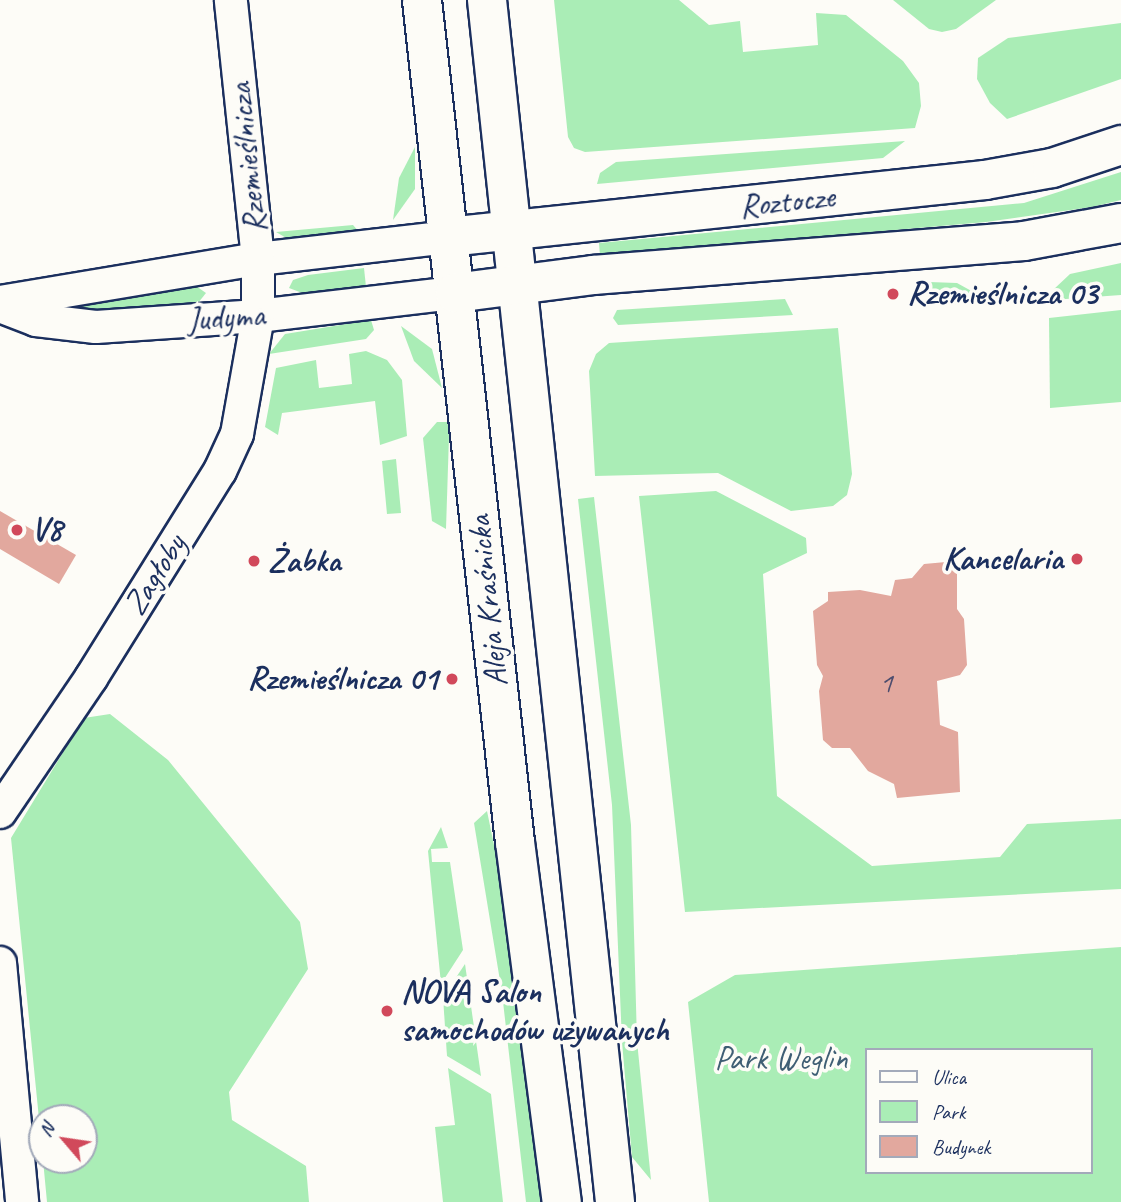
<!DOCTYPE html>
<html>
<head>
<meta charset="utf-8">
<style>
	body { margin:0 }
	#map { position:relative; width:1121px; height:1202px; overflow:hidden; background:#fdfcf7; font-family:Caveat,sans-serif }
	div>[style] { position:absolute }
	.green>* { inset:0; background:#aaedb6 }
	.building>* { inset:0; background:#e2a89e }
	.roads { filter:drop-shadow(2px 0 #1b2f5e) drop-shadow(-2px 0 #1b2f5e) drop-shadow(0 2px #1b2f5e) drop-shadow(0 -2px #1b2f5e) }
	.street>* { height:32px; margin:-16px; padding:0 16px; transform-origin:16px; border-radius:16px; background:#fdfcf7 }
	.secondary>* { height:38px; margin:-19px; padding:0 19px; transform-origin:19px; border-radius:19px; background:#fdfcf7 }
	.dots>* { width:19px; height:19px; translate:-50% -50%; box-sizing:border-box; border:4px solid #fdfcf7; border-radius:50% }
	span { translate:-50% -50%; white-space:nowrap; text-align:center; line-height:1.15; -webkit-text-stroke:7px #fdfcf7; paint-order:stroke }
	.number-label { font-size:30px; color:#4d4d6e }
	.number-label span { -webkit-text-stroke-width:0 }
	.street-label { font-size:33px; color:#1b2f5e }
	.poi-label { font-size:33px; color:#1b2f5e; font-weight:700 }
	.left { translate:0 -50%; text-align:left }
	.right { translate:-100% -50%; text-align:right }
	.park-label { font-size:33px; color:#3f5e74 }
	.legend { position:absolute; left:865px; top:1048px; width:228px; height:126px; box-sizing:border-box; background:#fdfcf7; border:2px solid #a3aaba; margin:0; padding:9px 12px; list-style:none; font-size:21px; color:#1b2f5e }
	.legend li { display:flex; align-items:center; gap:14px; height:35px }
	.legend b { width:35px; border:2px solid #a3aaba }
	.north { position:absolute; left:28px; top:1104px; width:70px; height:70px; box-sizing:border-box; background:#fdfcf7; border:2px solid #a3aaba; border-radius:50%; rotate:299deg; font-size:19px; font-weight:700; line-height:28px; text-align:center; color:#1b2f5e }
	.north::after { content:''; display:block; margin:auto; width:24px; height:32px; background:#d1495b; clip-path:polygon(50% 0,100% 100%,50% 72%,0 100%) }
</style>
</head>
<body>
<div id="map">
	<div class="green">
		<div style="clip-path:polygon(554px 0,679px 0,709px 25px,740px 21px,743px 52px,818px 45px,816px 13px,846px 15px,903px 61px,919px 83px,921px 106px,915px 128px,585px 152px,574px 148px,568px 137px)"></div>
		<div style="clip-path:polygon(893px 0,996px 0,956px 29px,942px 32px,929px 29px)"></div>
		<div style="clip-path:polygon(1121px 23px,1121px 79px,1007px 119px,990px 103px,977px 79px,978px 58px,1008px 38px)"></div>
		<div style="clip-path:polygon(905px 141px,883px 158px,597px 184px,600px 173px,616px 162px)"></div>
		<div style="clip-path:polygon(415px 147px,415px 189px,393px 220px,399px 178px)"></div>
		<div style="clip-path:polygon(1121px 172px,1121px 200px,1092px 207px,986px 222px,600px 256px,599px 243px,1024px 203px)"></div>
		<div style="clip-path:polygon(353px 225px,360px 233px,295px 243px,276px 232px)"></div>
		<div style="clip-path:polygon(1121px 263px,1121px 295px,1052px 300px,1053px 290px,1070px 274px)"></div>
		<div style="clip-path:polygon(364px 268px,366px 287px,305px 294px,289px 288px,293px 280px,308px 275px)"></div>
		<div style="clip-path:polygon(929px 282px,957px 283px,995px 304px,932px 305px)"></div>
		<div style="clip-path:polygon(196px 286px,206px 293px,198px 303px,67px 316px,61px 307px)"></div>
		<div style="clip-path:polygon(785px 299px,793px 315px,618px 325px,613px 318px,617px 310px)"></div>
		<div style="clip-path:polygon(1121px 310px,1121px 402px,1050px 408px,1049px 318px)"></div>
		<div style="clip-path:polygon(371px 320px,374px 330px,366px 339px,269px 354px,285px 334px)"></div>
		<div style="clip-path:polygon(401px 326px,432px 349px,442px 388px,414px 361px)"></div>
		<div style="clip-path:polygon(838px 328px,852px 474px,847px 495px,833px 506px,791px 511px,718px 473px,595px 476px,589px 371px,596px 354px,609px 343px)"></div>
		<div style="clip-path:polygon(366px 351px,387px 360px,402px 380px,407px 436px,380px 445px,375px 401px,282px 413px,278px 435px,265px 427px,276px 368px,316px 360px,319px 388px,352px 384px,349px 354px)"></div>
		<div style="clip-path:polygon(437px 422px,448px 422px,449px 436px,446px 529px,432px 521px,423px 438px)"></div>
		<div style="clip-path:polygon(396px 459px,401px 513px,387px 514px,382px 461px)"></div>
		<div style="clip-path:polygon(716px 491px,806px 538px,807px 553px,763px 574px,777px 796px,872px 866px,1000px 857px,1027px 824px,1121px 819px,1121px 889px,685px 912px,639px 496px)"></div>
		<div style="clip-path:polygon(594px 497px,631px 825px,637px 1041px,651px 1180px,632px 1157px,622px 1042px,612px 805px,578px 499px)"></div>
		<div style="clip-path:polygon(110px 714px,168px 760px,300px 922px,308px 969px,229px 1092px,232px 1120px,306px 1166px,309px 1202px,47px 1202px,43px 1160px,84px 1160px,84px 1118px,42px 1118px,42px 1149px,11px 838px,84px 718px)"></div>
		<div style="clip-path:polygon(487px 811px,501px 879px,542px 1202px,526px 1202px,502px 993px,474px 823px)"></div>
		<div style="clip-path:polygon(441px 827px,448px 848px,431px 849px,432px 862px,450px 862px,463px 950px,441px 984px,428px 851px)"></div>
		<div style="clip-path:polygon(evenodd,1121px 947px,1121px 1202px,709px 1202px,688px 1002px,735px 975px,1121px 947px,867px 1050px,1091px 1050px,1091px 1172px,867px 1172px,867px 1050px)"></div>
		<div style="clip-path:polygon(465px 964px,481px 1076px,447px 1056px,443px 997px)"></div>
		<div style="clip-path:polygon(448px 1068px,491px 1094px,503px 1202px,443px 1202px,435px 1127px,455px 1125px)"></div>
	</div>
	<div class="building">
		<div style="clip-path:polygon(0 511px,76px 555px,59px 584px,0 549px)"></div>
		<div style="clip-path:polygon(957px 561px,957px 609px,964px 619px,967px 665px,960px 675px,937px 681px,940px 725px,958px 732px,960px 792px,897px 798px,894px 784px,868px 771px,850px 748px,832px 748px,823px 740px,819px 691px,823px 676px,817px 665px,813px 611px,828px 601px,828px 592px,860px 590px,891px 596px,895px 580px,912px 578px,924px 564px)"></div>
	</div>
	<div class="roads">
		<div class="street">
			<div style="left:0;top:302px;width:262px;rotate:-9.5deg"></div>
			<div style="left:258px;top:259px;width:191px;rotate:-6.6deg"></div>
			<div style="left:0;top:306px;width:39px;rotate:21deg"></div>
			<div style="left:36px;top:320px;width:60px;rotate:6.7deg"></div>
			<div style="left:96px;top:327px;width:162px;rotate:-3.9deg"></div>
			<div style="left:258px;top:316px;width:198px;rotate:-6.7deg"></div>
			<div style="left:0;top:812px;width:162px;rotate:-55.8deg"></div>
			<div style="left:91px;top:678px;width:244px;rotate:-58.1deg"></div>
			<div style="left:220px;top:471px;width:41px;rotate:-65.3deg"></div>
			<div style="left:237px;top:434px;width:120px;rotate:-79.9deg"></div>
			<div style="left:258px;top:316px;width:57px;rotate:-90deg"></div>
			<div style="left:258px;top:259px;width:260px;rotate:-96deg"></div>
			<div style="left:0;top:963px;width:240px;rotate:84.7deg"></div>
		</div>
		<div class="secondary">
			<div style="left:422px;top:0;width:847px;rotate:83.7deg"></div>
			<div style="left:515px;top:842px;width:363px;rotate:82.6deg"></div>
			<div style="left:487px;top:0;width:1209px;rotate:83.92deg"></div>
			<div style="left:448px;top:237px;width:540px;rotate:-6.06deg"></div>
			<div style="left:985px;top:180px;width:68px;rotate:-10.2deg"></div>
			<div style="left:1052px;top:168px;width:73px;rotate:-18.4deg"></div>
			<div style="left:455px;top:293px;width:139px;rotate:-7.4deg"></div>
			<div style="left:593px;top:275px;width:432px;rotate:-4.5deg"></div>
			<div style="left:1024px;top:241px;width:99px;rotate:-10.5deg"></div>
		</div>
	</div>
	<div class="dots">
		<div style="left:893px;top:294px;background:#d1495b"></div>
		<div style="left:17px;top:530px;background:#d1495b"></div>
		<div style="left:1077px;top:559px;background:#d1495b"></div>
		<div style="left:254px;top:561px;background:#d1495b"></div>
		<div style="left:452px;top:679px;background:#d1495b"></div>
		<div style="left:387px;top:1011px;background:#d1495b"></div>
	</div>
	<div class="number-label">
		<span style="left:886px;top:682px">1</span>
	</div>
	<div class="street-label">
		<span style="left:248px;top:158px;rotate:-96deg">Rzemieślnicza</span>
		<span style="left:787px;top:202px;rotate:-6deg">Roztocze</span>
		<span style="left:226px;top:318px;rotate:-4deg">Judyma</span>
		<span style="left:155px;top:575px;rotate:-58deg">Zagłoby</span>
		<span style="left:488px;top:601px;rotate:-96deg">Aleja Kraśnicka</span>
	</div>
	<div class="poi-label">
		<span class="left" style="left:907px;top:294px">Rzemieślnicza 03</span>
		<span class="left" style="left:31px;top:530px">V8</span>
		<span class="right" style="left:1063px;top:559px">Kancelaria</span>
		<span class="left" style="left:268px;top:561px">Żabka</span>
		<span class="right" style="left:438px;top:679px">Rzemieślnicza 01</span>
		<span class="left" style="left:401px;top:1011px">NOVA Salon<br>samochodów używanych</span>
	</div>
	<div class="park-label">
		<span style="left:781px;top:1059px">Park Weglin</span>
	</div>
	<ul class="legend">
	<li><b style="height:9px;background:#fdfcf7"></b>Ulica</li>
	<li><b style="height:19px;background:#aaedb6"></b>Park</li>
	<li><b style="height:19px;background:#e2a89e"></b>Budynek</li>
	</ul>
	<div class="north">N</div>
</div>
</body>
</html>
